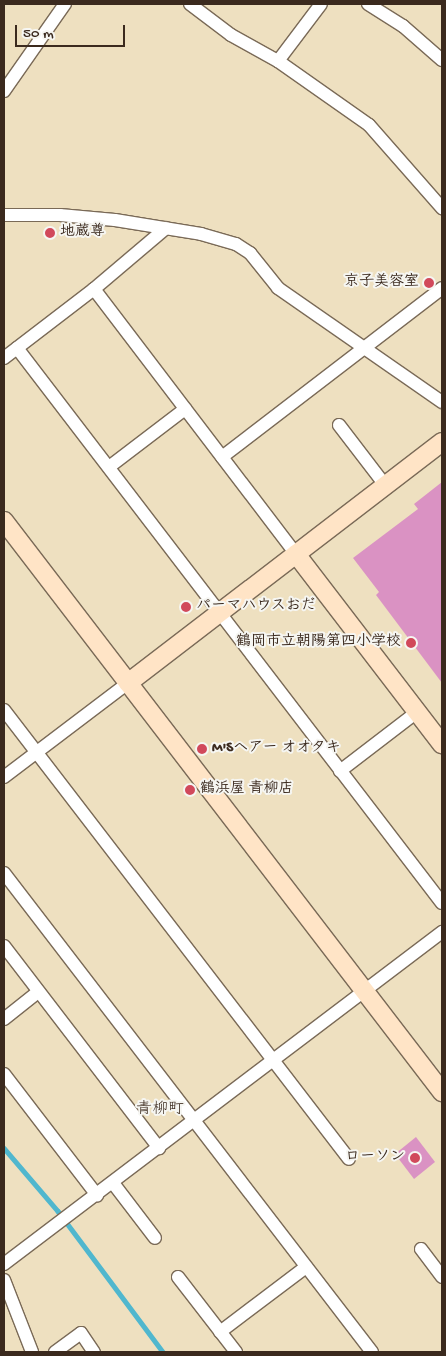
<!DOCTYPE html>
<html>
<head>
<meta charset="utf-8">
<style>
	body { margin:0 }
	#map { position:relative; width:446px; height:1356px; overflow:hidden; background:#eee0c0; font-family:"Gochi Hand","Klee One",sans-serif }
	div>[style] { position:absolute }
	.stream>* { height:4.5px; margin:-2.25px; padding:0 2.25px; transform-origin:2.25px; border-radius:2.25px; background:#50b7ce }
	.building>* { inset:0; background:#da92c3 }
	.roads { filter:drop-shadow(1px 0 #7a6a57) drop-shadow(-1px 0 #7a6a57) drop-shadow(0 1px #7a6a57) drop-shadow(0 -1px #7a6a57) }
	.street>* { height:12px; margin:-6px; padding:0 6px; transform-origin:6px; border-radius:6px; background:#fff }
	.secondary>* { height:18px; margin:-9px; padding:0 9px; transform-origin:9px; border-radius:9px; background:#ffe4c6 }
	.dots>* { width:14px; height:14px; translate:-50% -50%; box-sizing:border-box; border:2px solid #f6f6f2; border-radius:50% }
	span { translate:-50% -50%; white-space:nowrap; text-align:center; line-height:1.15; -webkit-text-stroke:4px #f6f6f2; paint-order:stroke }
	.poi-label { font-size:15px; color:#3b2a1e; font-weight:700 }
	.left { translate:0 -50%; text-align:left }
	.right { translate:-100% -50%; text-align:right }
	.neighbourhood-label { font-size:16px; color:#3b2a1e }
	.frame { position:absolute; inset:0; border:5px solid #3b2a1e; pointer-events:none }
	.scale { position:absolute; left:15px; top:25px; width:110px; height:22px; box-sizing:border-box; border:2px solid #3b2a1e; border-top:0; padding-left:6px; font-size:15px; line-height:18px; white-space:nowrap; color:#3b2a1e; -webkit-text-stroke:4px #f6f6f2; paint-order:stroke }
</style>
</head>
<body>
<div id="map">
	<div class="stream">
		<div style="left:4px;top:1148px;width:83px;rotate:49.4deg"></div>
		<div style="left:58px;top:1211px;width:176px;rotate:53.3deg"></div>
	</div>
	<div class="building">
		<div style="clip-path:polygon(442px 482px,442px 683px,376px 595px,379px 592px,353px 558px,418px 509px,414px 504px)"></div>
		<div style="clip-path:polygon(416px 1137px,435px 1162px,414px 1179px,395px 1154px)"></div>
	</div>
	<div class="roads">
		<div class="street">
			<div style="left:190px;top:4px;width:51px;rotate:37.1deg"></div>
			<div style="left:231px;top:35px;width:54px;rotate:29deg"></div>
			<div style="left:278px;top:61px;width:111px;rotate:35.1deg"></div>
			<div style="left:369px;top:125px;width:111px;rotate:48.7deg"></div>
			<div style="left:368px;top:4px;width:41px;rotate:32.2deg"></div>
			<div style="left:403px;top:26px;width:52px;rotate:41.1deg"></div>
			<div style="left:278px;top:61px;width:71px;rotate:-53deg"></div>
			<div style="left:4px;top:91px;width:106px;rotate:-55deg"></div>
			<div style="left:4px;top:215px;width:56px"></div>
			<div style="left:60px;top:215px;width:55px;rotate:5.2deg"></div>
			<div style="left:115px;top:220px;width:87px;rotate:9.2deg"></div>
			<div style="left:201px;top:234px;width:36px;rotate:16deg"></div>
			<div style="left:236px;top:244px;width:17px;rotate:33deg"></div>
			<div style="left:250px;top:253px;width:45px;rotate:51.3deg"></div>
			<div style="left:278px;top:288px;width:200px;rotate:34.8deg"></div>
			<div style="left:94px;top:289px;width:333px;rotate:52.7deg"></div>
			<div style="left:17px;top:348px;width:699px;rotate:52.56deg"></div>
			<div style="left:4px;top:358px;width:113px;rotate:-37.5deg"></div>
			<div style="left:94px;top:289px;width:94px;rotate:-40.3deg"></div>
			<div style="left:339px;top:425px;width:76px;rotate:52.5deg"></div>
			<div style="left:222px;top:457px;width:277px;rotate:-37.5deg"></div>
			<div style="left:109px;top:467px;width:96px;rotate:-37.3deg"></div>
			<div style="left:4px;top:710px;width:566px;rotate:52.46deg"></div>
			<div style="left:340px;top:771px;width:97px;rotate:-37.5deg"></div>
			<div style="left:4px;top:777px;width:156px;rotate:-37.2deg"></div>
			<div style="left:4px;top:873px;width:604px;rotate:52.47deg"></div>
			<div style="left:4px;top:946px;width:255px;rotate:52.5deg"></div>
			<div style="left:4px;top:1019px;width:43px;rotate:-38.5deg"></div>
			<div style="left:4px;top:1074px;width:153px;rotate:52.5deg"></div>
			<div style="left:113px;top:1183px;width:69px;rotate:52.6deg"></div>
			<div style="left:421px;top:1249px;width:35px;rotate:53deg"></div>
			<div style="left:4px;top:1264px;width:550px;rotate:-37.16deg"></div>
			<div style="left:178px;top:1277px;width:95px;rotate:52.3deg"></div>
			<div style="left:4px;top:1280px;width:77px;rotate:68.7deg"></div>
			<div style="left:220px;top:1332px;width:108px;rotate:-37.1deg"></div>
			<div style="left:55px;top:1352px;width:32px;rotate:-36deg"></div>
			<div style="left:81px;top:1333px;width:23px;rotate:56deg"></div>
		</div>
		<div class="secondary">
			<div style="left:4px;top:521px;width:720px;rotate:52.51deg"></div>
			<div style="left:296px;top:554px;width:240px;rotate:52.5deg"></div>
			<div style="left:128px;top:683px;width:396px;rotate:-37.5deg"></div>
		</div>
	</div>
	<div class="dots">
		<div style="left:50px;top:233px;background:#d1495b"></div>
		<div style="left:429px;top:283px;background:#d1495b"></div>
		<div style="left:186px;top:607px;background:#d1495b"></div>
		<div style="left:411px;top:643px;background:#d1495b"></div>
		<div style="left:202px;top:749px;background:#d1495b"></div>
		<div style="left:190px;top:790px;background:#d1495b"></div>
		<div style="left:415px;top:1158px;background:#d1495b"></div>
	</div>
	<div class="poi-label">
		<span class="left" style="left:60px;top:233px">地蔵尊</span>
		<span class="right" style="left:419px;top:283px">京子美容室</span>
		<span class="left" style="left:196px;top:607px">パーマハウスおだ</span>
		<span class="right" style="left:401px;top:643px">鶴岡市立朝陽第四小学校</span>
		<span class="left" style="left:212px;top:749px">M'Sヘアー オオタキ</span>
		<span class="left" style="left:200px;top:790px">鶴浜屋 青柳店</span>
		<span class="right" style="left:405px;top:1158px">ローソン</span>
	</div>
	<div class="neighbourhood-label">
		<span style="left:160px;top:1111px">青柳町</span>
	</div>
	<div class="frame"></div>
	<div class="scale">50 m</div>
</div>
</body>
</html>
